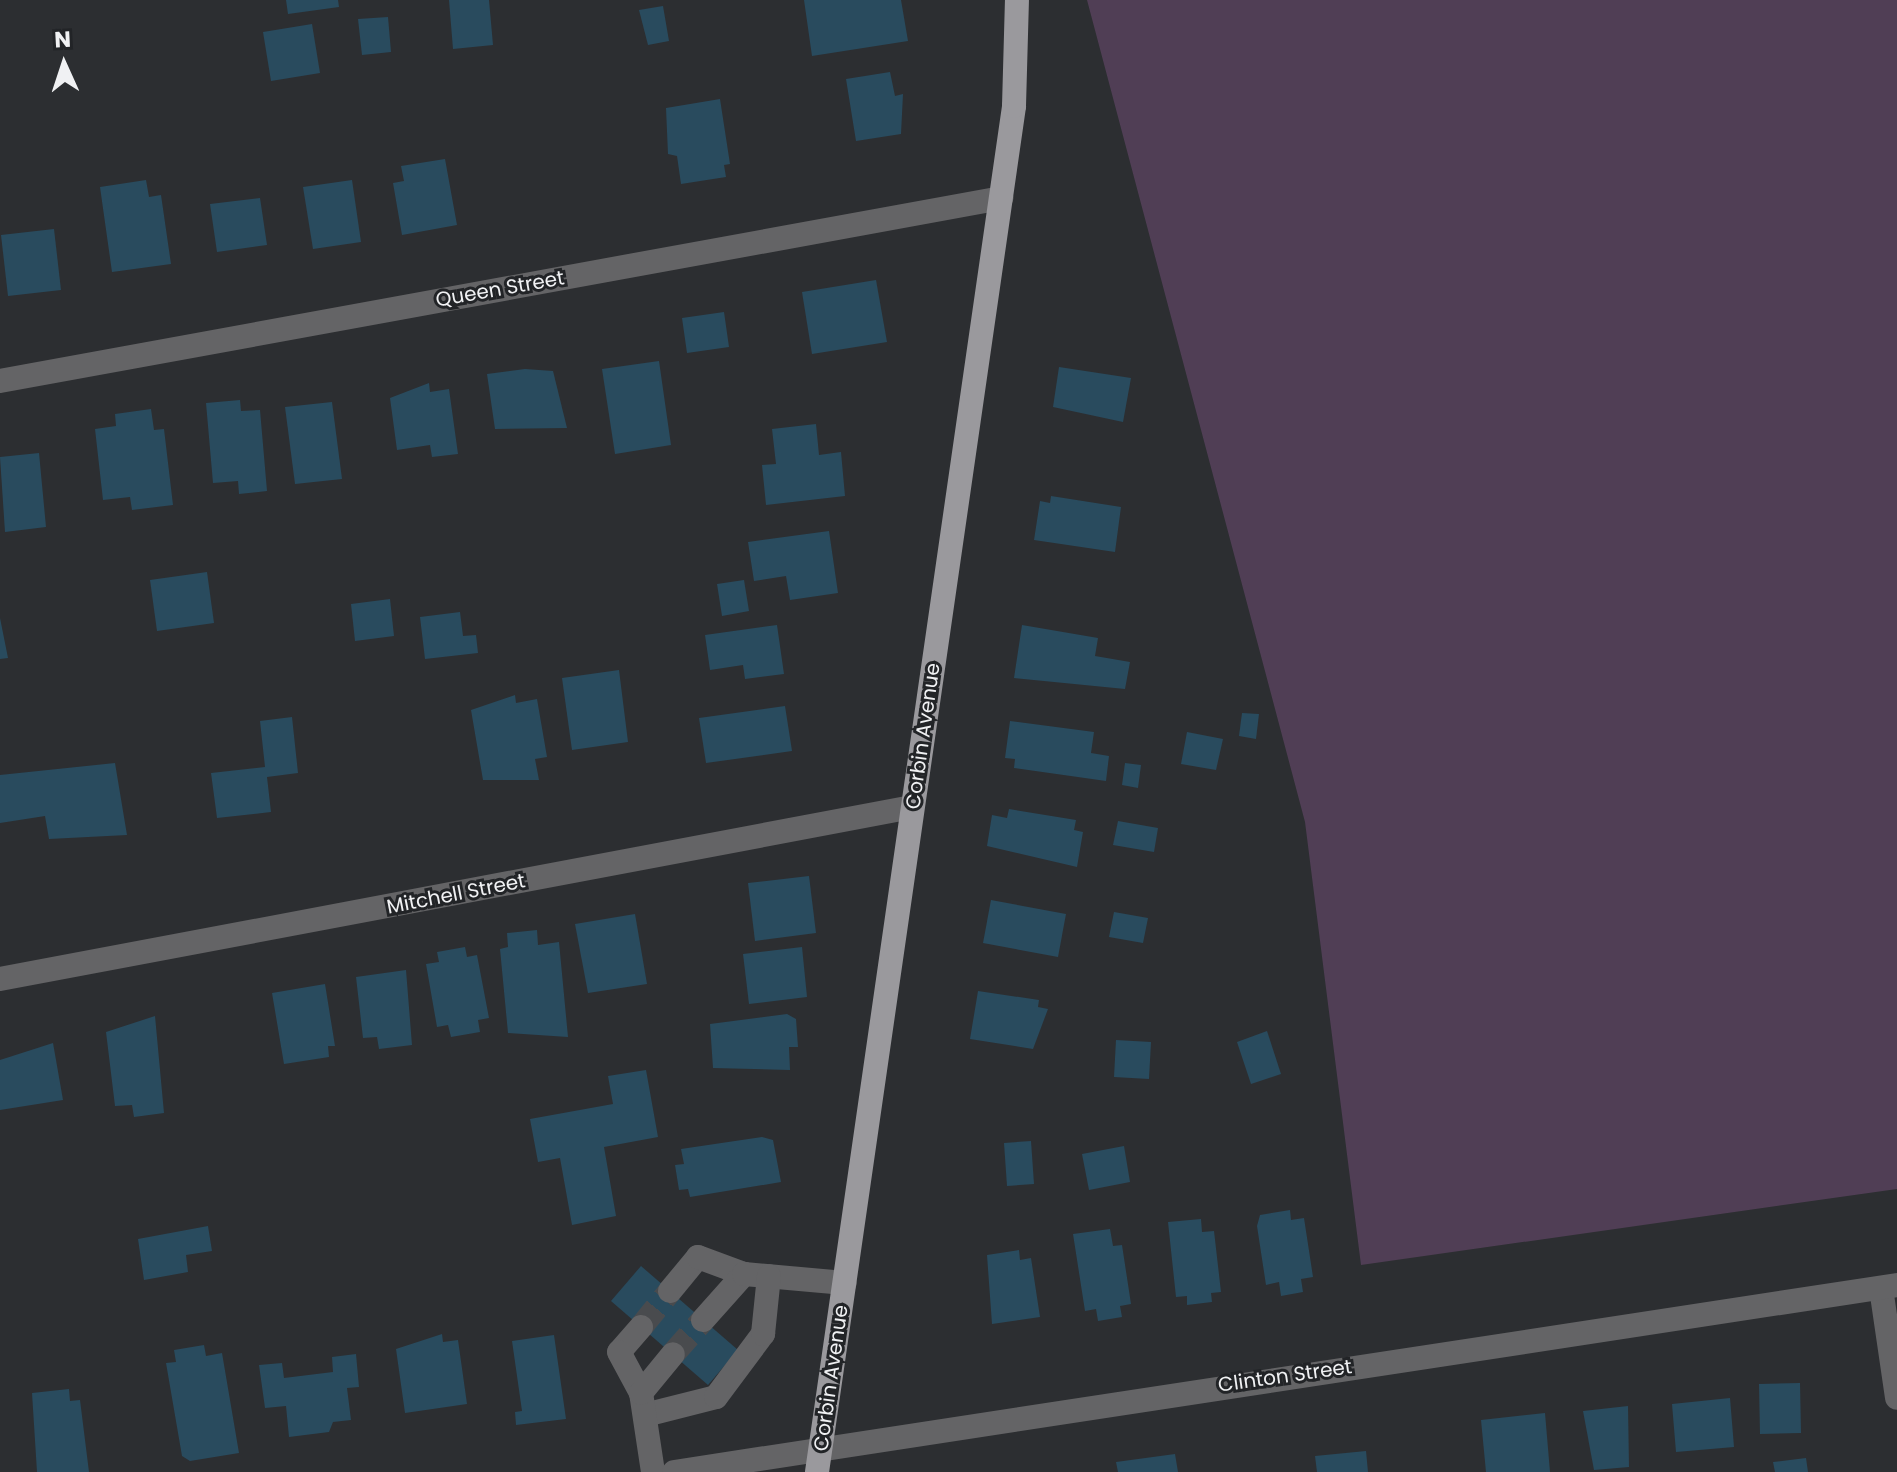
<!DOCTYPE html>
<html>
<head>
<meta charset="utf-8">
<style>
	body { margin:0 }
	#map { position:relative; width:1897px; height:1472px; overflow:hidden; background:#2c2e31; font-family:Poppins,sans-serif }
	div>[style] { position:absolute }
	.green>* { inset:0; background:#503e55 }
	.building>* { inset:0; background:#294b5e }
	.minor-tunnel>* { height:24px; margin-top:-12px; transform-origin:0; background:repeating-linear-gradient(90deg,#494b4e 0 24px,transparent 0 36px) }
	.minor>* { height:24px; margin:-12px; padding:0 12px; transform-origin:12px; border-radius:12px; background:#646466 }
	.major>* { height:24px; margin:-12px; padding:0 12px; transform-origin:12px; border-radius:12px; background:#9a999d }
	span { translate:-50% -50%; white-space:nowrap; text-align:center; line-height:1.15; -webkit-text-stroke:6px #222427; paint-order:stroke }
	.street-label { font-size:20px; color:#f0f1f3 }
	.north { position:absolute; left:24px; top:24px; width:80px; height:80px; -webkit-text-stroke:6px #222427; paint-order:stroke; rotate:357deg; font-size:22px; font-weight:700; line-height:32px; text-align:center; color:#f0f1f3 }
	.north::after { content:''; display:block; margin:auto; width:28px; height:36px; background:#f0f1f3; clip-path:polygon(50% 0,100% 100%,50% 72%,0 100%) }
</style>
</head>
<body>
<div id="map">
	<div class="green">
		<div style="clip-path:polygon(1087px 0,1897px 0,1897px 1189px,1361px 1265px,1305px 822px)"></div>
	</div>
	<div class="building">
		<div style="clip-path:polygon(286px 0,338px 0,339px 7px,288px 14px)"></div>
		<div style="clip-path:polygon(449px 0,489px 0,493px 45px,453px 49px)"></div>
		<div style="clip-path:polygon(804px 0,901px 0,908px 41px,812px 56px)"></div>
		<div style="clip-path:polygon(663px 6px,669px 41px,648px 45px,639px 10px)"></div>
		<div style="clip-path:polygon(388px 17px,391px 52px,362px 55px,358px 19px)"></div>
		<div style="clip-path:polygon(312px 24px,320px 73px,271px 81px,263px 32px)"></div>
		<div style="clip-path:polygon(890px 72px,895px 96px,903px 94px,901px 134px,856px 141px,846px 79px)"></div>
		<div style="clip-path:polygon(720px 99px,730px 164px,724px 165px,726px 177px,681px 184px,677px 156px,668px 154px,666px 108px)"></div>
		<div style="clip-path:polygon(445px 159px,457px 225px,402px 235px,393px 183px,404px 181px,401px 166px)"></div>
		<div style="clip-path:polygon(146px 180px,149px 197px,161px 195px,171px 264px,112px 272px,100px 187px)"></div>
		<div style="clip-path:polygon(352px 180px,361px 242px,313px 249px,303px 187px)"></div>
		<div style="clip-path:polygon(260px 198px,267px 245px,217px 252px,210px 204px)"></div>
		<div style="clip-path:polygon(54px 229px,61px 290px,8px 296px,1px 235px)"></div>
		<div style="clip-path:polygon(876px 280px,887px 342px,812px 354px,802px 292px)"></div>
		<div style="clip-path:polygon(724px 312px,729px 347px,687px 353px,682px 318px)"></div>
		<div style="clip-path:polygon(659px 361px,671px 445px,615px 454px,602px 369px)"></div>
		<div style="clip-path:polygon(1059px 367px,1131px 378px,1123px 422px,1053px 407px)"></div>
		<div style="clip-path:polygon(525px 369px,553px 371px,567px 428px,495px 429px,487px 374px)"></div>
		<div style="clip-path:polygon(429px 383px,430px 392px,449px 389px,458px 454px,432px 457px,430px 445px,397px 450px,390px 398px)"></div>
		<div style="clip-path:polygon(240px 400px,241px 411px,260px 410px,267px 491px,239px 494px,238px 481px,213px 483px,206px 403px)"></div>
		<div style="clip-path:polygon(332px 402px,342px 479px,295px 484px,285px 407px)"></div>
		<div style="clip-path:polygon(151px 409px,154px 430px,164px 429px,173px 505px,132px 510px,130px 497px,103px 500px,95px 429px,116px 426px,115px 414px)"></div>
		<div style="clip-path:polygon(816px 424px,819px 455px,841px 452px,845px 496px,766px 505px,762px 465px,776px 464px,772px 429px)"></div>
		<div style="clip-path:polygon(39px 453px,46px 527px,5px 532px,0 457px)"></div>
		<div style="clip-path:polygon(1051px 496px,1121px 507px,1115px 552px,1034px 540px,1040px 501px,1050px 503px)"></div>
		<div style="clip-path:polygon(829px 531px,838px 593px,790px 600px,786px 576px,754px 581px,748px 542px)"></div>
		<div style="clip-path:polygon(207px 572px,214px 623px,157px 631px,150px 580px)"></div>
		<div style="clip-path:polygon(744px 580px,749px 611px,722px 616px,717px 584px)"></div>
		<div style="clip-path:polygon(390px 599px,394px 636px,355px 641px,351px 604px)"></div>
		<div style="clip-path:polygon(460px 612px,463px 636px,476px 635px,478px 653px,425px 659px,420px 617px)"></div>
		<div style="clip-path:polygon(0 618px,8px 658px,0 659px)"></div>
		<div style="clip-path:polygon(777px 625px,784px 674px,745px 679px,743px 665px,710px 670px,705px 635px)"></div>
		<div style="clip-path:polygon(1022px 625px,1098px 638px,1095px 656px,1130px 662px,1125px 689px,1014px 678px)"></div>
		<div style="clip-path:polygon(619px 670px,628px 742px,572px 750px,562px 678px)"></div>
		<div style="clip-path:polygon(515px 695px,516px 703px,537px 699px,547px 757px,535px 759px,539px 780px,483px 780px,471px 710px)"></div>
		<div style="clip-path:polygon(785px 706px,792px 751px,706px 763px,699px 718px)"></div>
		<div style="clip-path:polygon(1242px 713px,1259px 714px,1256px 739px,1239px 736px)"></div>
		<div style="clip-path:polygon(292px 717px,298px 773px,267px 777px,271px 812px,217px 818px,211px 773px,265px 767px,260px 721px)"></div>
		<div style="clip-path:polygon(1010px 721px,1094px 732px,1091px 753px,1109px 756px,1106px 781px,1014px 768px,1015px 759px,1005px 758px)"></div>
		<div style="clip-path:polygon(1187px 732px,1223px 739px,1216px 770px,1181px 764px)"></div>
		<div style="clip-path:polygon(115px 763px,127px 835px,49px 839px,45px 816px,0 823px,0 775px)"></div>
		<div style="clip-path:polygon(1125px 763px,1141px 765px,1138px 788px,1122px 785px)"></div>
		<div style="clip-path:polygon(1009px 809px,1076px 820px,1074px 830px,1083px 832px,1077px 867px,987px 846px,992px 815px,1007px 818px)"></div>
		<div style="clip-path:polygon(1118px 821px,1158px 828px,1154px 852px,1113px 845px)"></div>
		<div style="clip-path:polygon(809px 876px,816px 933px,755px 941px,748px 883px)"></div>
		<div style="clip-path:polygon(991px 900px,1066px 914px,1058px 957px,983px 943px)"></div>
		<div style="clip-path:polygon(1114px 912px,1148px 918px,1143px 943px,1109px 937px)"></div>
		<div style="clip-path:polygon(635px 914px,647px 984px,588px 993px,575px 924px)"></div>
		<div style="clip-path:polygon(537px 930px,538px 945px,559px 942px,568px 1037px,508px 1033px,500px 949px,508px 947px,507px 933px)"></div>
		<div style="clip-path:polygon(465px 947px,467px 957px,477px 955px,489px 1018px,478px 1020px,480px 1032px,451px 1037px,448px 1025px,437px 1027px,426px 964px,439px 962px,437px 952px)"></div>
		<div style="clip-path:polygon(802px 947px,807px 997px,749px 1004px,743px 954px)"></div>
		<div style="clip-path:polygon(406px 970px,412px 1045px,379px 1049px,377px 1037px,363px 1038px,356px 977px)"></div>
		<div style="clip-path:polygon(325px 984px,335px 1046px,328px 1046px,329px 1057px,284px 1064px,272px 993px)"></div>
		<div style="clip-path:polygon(978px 991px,1039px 1000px,1038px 1007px,1048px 1009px,1033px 1049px,970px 1039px)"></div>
		<div style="clip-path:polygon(787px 1014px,796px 1019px,798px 1047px,789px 1047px,790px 1070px,713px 1068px,710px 1024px)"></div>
		<div style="clip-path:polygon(155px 1016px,164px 1113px,134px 1117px,132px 1105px,115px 1106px,106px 1032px)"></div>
		<div style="clip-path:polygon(1267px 1031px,1281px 1074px,1251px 1084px,1237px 1042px)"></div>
		<div style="clip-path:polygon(1116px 1040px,1151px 1042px,1149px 1079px,1114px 1077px)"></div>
		<div style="clip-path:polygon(53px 1043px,63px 1100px,0 1110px,0 1060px)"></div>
		<div style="clip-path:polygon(646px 1070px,658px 1137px,604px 1147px,616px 1216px,572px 1225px,560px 1158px,538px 1162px,530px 1119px,613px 1104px,608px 1076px)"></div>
		<div style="clip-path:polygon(762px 1137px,773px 1140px,781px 1182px,690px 1197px,688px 1189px,679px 1190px,675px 1165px,684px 1164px,681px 1149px)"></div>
		<div style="clip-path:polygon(1031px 1141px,1034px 1184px,1007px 1186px,1004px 1143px)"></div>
		<div style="clip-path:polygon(1124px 1146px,1130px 1182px,1089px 1190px,1082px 1154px)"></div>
		<div style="clip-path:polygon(1290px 1210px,1291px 1220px,1304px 1218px,1313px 1277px,1301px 1279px,1303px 1292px,1281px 1296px,1279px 1282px,1266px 1285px,1257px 1226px,1260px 1215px)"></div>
		<div style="clip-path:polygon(1201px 1219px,1202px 1232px,1214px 1231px,1221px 1292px,1211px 1293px,1212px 1302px,1187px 1305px,1187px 1296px,1176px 1297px,1168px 1222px)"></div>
		<div style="clip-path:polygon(208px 1226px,212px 1251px,186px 1255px,188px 1272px,144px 1280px,138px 1239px)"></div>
		<div style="clip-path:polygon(1110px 1229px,1113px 1246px,1122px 1245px,1131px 1304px,1120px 1306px,1122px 1317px,1098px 1321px,1096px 1309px,1085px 1311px,1073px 1234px)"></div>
		<div style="clip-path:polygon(1019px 1250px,1020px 1260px,1031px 1258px,1040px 1317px,992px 1324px,987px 1255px)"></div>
		<div style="clip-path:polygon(641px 1266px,738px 1350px,708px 1385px,611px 1301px)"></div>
		<div style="clip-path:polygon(442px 1334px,443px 1342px,458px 1340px,467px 1404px,405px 1413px,396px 1349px)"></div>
		<div style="clip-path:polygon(554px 1335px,566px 1419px,516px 1425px,515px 1412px,522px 1411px,512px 1341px)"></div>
		<div style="clip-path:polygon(204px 1345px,206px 1356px,222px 1353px,239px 1453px,190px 1461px,182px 1456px,166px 1363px,176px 1362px,174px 1350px)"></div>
		<div style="clip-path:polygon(356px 1354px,359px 1387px,347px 1388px,351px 1420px,333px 1422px,329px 1432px,289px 1437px,286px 1406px,265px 1408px,259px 1365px,282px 1363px,284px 1378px,333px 1372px,332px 1357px)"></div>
		<div style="clip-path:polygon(1800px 1383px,1801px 1433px,1760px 1434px,1759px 1384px)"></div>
		<div style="clip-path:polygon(69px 1389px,70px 1401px,80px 1400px,89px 1472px,37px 1472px,32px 1393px)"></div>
		<div style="clip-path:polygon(1730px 1398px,1734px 1447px,1676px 1452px,1672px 1404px)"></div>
		<div style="clip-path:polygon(1628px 1406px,1629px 1467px,1594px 1470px,1583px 1411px)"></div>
		<div style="clip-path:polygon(1545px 1413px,1550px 1472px,1486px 1472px,1481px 1420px)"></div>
		<div style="clip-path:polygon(1366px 1451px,1368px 1472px,1317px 1472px,1315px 1456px)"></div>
		<div style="clip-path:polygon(1175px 1454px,1178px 1472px,1118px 1472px,1116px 1462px)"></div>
		<div style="clip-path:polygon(1806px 1458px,1808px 1472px,1775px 1472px,1773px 1462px)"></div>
	</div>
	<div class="minor-tunnel">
		<div style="left:641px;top:1327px;width:46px;rotate:-51.1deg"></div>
		<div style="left:673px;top:1354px;width:45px;rotate:-48.6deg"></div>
	</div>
	<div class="minor">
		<div style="left:0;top:381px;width:1018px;rotate:-10.36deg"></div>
		<div style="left:0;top:979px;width:928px;rotate:-10.68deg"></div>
		<div style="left:1881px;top:1288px;width:111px;rotate:81.7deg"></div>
		<div style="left:670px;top:1291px;width:44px;rotate:-50.5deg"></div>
		<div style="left:698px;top:1257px;width:49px;rotate:20.3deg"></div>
		<div style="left:703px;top:1320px;width:62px;rotate:-48.3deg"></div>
		<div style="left:744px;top:1274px;width:101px;rotate:5.1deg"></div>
		<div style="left:641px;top:1327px;width:33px;rotate:131deg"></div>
		<div style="left:619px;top:1352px;width:47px;rotate:61.8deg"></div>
		<div style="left:645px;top:1415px;width:73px;rotate:-14.2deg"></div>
		<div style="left:716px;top:1397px;width:79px;rotate:-53.3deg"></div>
		<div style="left:763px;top:1334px;width:58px;rotate:-84.1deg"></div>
		<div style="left:653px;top:1472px;width:80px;rotate:-98.6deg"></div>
		<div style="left:641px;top:1393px;width:50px;rotate:-50.6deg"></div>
		<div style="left:674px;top:1472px;width:1237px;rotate:-8.69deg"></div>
	</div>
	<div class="major">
		<div style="left:817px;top:1472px;width:1380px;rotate:-81.79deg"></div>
		<div style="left:1014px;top:106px;width:106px;rotate:-88.4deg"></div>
	</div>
	<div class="street-label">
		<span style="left:500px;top:289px;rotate:-10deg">Queen Street</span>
		<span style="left:923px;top:736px;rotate:-82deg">Corbin Avenue</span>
		<span style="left:456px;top:894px;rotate:-11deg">Mitchell Street</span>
		<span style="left:1285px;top:1376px;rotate:-8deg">Clinton Street</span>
		<span style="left:831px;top:1378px;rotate:-82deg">Corbin Avenue</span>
	</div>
	<div class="north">N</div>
</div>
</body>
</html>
